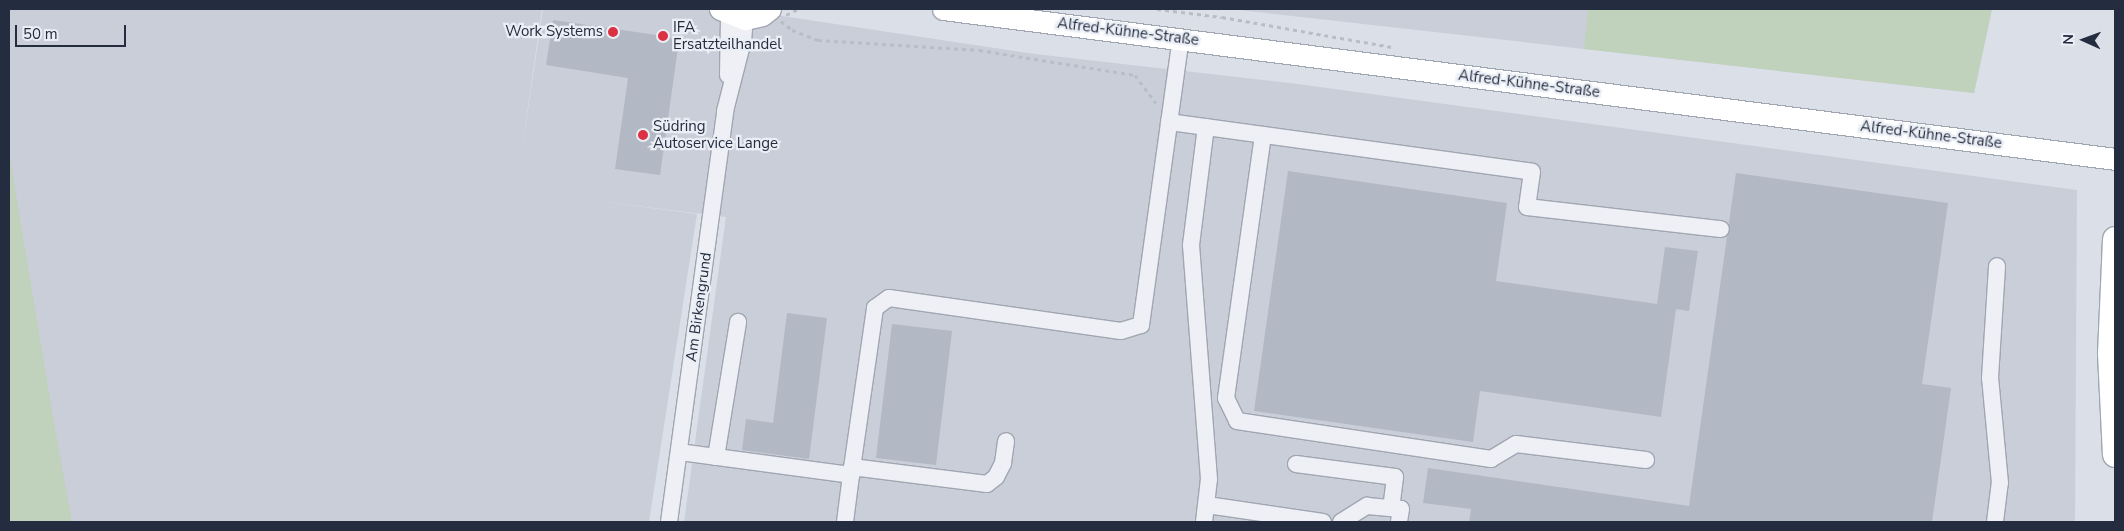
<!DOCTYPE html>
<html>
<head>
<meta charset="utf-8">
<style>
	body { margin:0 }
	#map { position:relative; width:2124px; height:531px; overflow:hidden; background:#dbdfe7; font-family:"Nunito Sans",sans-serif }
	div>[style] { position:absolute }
	.built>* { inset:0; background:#c9ced9 }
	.green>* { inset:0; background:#c0d2bb }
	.building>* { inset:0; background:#b2b8c4 }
	.path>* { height:2.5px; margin-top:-1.25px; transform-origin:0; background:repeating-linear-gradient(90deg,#b9bdc6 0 4px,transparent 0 8px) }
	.roads { filter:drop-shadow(1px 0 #a0a6b1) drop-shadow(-1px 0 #a0a6b1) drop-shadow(0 1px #a0a6b1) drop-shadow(0 -1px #a0a6b1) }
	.minor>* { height:16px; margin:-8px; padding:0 8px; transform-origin:8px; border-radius:8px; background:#eef0f5 }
	.major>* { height:21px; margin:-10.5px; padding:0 10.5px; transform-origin:10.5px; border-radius:10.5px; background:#fff }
	.highway>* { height:25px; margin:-12.5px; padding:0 12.5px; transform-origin:12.5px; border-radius:12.5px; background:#fff }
	.dots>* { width:14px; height:14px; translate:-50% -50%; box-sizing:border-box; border:2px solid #eaeef5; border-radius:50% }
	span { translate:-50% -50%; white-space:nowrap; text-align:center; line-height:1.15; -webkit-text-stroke:4.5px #eaeef5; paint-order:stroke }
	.poi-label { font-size:15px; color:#242c3f }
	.left { translate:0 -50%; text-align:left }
	.right { translate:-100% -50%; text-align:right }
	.street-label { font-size:15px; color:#242c3f }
	.frame { position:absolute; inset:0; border:10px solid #242c3f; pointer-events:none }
	.north { position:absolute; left:2059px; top:15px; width:50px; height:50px; -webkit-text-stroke:4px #eaeef5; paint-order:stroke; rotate:272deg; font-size:14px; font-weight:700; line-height:20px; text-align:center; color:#242c3f }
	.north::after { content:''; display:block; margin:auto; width:18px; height:22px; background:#242c3f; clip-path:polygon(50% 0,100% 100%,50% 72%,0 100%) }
	.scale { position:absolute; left:15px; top:25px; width:111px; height:22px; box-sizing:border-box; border:2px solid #242c3f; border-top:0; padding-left:6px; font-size:15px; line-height:18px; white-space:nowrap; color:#242c3f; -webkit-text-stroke:4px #eaeef5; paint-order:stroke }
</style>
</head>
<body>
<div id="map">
	<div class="built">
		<div style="clip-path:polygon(9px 9px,542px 9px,518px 176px,543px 9px,736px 9px,1035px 54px,1290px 83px,2077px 190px,2075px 522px,684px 522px,726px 217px,574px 198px,697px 214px,649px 522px,9px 522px)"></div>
		<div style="clip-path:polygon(1231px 9px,1992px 9px,1974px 93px)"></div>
	</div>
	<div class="green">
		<div style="clip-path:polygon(1588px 9px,1992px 9px,1974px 93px,1584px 49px)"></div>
		<div style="clip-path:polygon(9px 152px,54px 423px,72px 522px,9px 522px)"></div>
	</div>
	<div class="building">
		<div style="clip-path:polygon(553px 20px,670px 37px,678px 48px,660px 175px,615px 169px,628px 78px,546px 65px)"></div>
		<div style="clip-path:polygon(1288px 171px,1507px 203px,1496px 281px,1657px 304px,1665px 247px,1698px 251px,1689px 311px,1676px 309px,1661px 417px,1480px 391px,1473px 442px,1254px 411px)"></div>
		<div style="clip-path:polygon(1736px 173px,1948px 203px,1922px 384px,1951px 388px,1932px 522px,1469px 522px,1471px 509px,1423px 503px,1428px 468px,1689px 506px)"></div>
		<div style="clip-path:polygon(787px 313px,827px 318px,809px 459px,742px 450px,746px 419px,773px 423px)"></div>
		<div style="clip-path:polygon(892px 324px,952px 331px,936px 465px,876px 458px)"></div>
	</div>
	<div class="path">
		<div style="left:1157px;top:9px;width:65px;rotate:7deg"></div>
		<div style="left:1222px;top:17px;width:174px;rotate:10deg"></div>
		<div style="left:786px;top:15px;width:13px;rotate:-27deg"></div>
		<div style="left:781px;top:21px;width:14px;rotate:39deg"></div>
		<div style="left:792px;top:30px;width:28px;rotate:21deg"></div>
		<div style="left:818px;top:40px;width:161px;rotate:3.6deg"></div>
		<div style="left:979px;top:50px;width:158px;rotate:9.1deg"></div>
		<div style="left:1135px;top:75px;width:35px;rotate:53deg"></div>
	</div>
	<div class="roads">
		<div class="minor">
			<div style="left:728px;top:75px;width:60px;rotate:-89deg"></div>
			<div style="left:1169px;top:122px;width:366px;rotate:7.8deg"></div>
			<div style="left:1532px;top:172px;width:35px;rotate:98deg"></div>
			<div style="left:1527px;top:207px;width:195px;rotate:6.5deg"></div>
			<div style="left:1263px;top:135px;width:266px;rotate:98deg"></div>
			<div style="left:1226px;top:398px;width:25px;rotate:64deg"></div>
			<div style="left:1237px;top:421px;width:257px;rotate:8.5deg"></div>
			<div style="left:1491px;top:459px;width:29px;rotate:-31deg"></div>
			<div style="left:1516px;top:444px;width:131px;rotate:7deg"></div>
			<div style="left:679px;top:452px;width:174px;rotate:7.6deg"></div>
			<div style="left:851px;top:475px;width:169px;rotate:-81.8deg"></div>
			<div style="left:875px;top:308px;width:17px;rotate:-36deg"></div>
			<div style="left:889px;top:298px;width:234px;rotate:8.1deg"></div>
			<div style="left:1121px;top:331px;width:21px;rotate:-17deg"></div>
			<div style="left:1141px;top:325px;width:290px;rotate:-82.1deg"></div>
			<div style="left:716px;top:457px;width:137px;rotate:-80.7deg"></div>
			<div style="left:1296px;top:464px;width:100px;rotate:7.5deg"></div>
			<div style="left:1395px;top:477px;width:31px;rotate:97deg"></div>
			<div style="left:852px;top:467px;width:136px;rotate:7.2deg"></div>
			<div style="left:987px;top:484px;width:11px;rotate:-38deg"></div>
			<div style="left:996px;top:477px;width:16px;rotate:-63deg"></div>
			<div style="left:1003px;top:463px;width:22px;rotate:-82deg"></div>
			<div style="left:1207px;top:505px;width:117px;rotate:8.3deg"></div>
			<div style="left:669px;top:522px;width:415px;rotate:-82.2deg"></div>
			<div style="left:725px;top:111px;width:72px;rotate:-75.6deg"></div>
			<div style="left:743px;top:41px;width:22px;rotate:-85deg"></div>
			<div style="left:845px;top:522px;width:47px;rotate:-82.7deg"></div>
			<div style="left:1204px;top:522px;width:43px;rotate:-83.4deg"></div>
			<div style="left:1209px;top:479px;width:235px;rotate:-94.4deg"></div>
			<div style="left:1191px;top:245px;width:119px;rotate:-82.8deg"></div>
			<div style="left:1341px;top:522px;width:31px;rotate:-32deg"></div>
			<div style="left:1367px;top:506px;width:34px;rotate:5deg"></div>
			<div style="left:1401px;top:509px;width:13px;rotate:99deg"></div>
			<div style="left:1995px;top:522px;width:39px;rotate:-83deg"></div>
			<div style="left:2000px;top:483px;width:105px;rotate:-95.4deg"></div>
			<div style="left:1990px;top:378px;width:112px;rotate:-86.4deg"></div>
		</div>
		<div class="major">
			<div style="left:720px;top:9px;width:27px;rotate:22deg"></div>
			<div style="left:745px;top:19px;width:17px;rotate:-13deg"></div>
			<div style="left:762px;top:15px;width:10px;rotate:-37deg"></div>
			<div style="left:943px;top:9px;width:1182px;rotate:7.29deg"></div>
		</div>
		<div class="highway">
			<div style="left:2115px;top:239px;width:114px;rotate:92.5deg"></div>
			<div style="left:2110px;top:353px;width:101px;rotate:87.2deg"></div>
		</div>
	</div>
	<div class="dots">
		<div style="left:613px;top:32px;background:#dc3142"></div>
		<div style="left:663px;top:36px;background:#dc3142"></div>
		<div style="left:643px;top:135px;background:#dc3142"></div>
	</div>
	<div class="poi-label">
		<span class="left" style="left:673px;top:36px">IFA<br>Ersatzteilhandel</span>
		<span class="right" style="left:603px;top:32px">Work Systems</span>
		<span class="left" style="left:653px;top:135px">Südring<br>Autoservice Lange</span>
	</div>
	<div class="street-label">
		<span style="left:1128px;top:32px;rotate:7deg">Alfred-Kühne-Straße</span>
		<span style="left:1529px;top:84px;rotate:7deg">Alfred-Kühne-Straße</span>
		<span style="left:1931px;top:135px;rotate:7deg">Alfred-Kühne-Straße</span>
		<span style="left:699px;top:307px;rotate:-82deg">Am Birkengrund</span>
	</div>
	<div class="frame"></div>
	<div class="north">N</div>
	<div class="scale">50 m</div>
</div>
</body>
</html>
